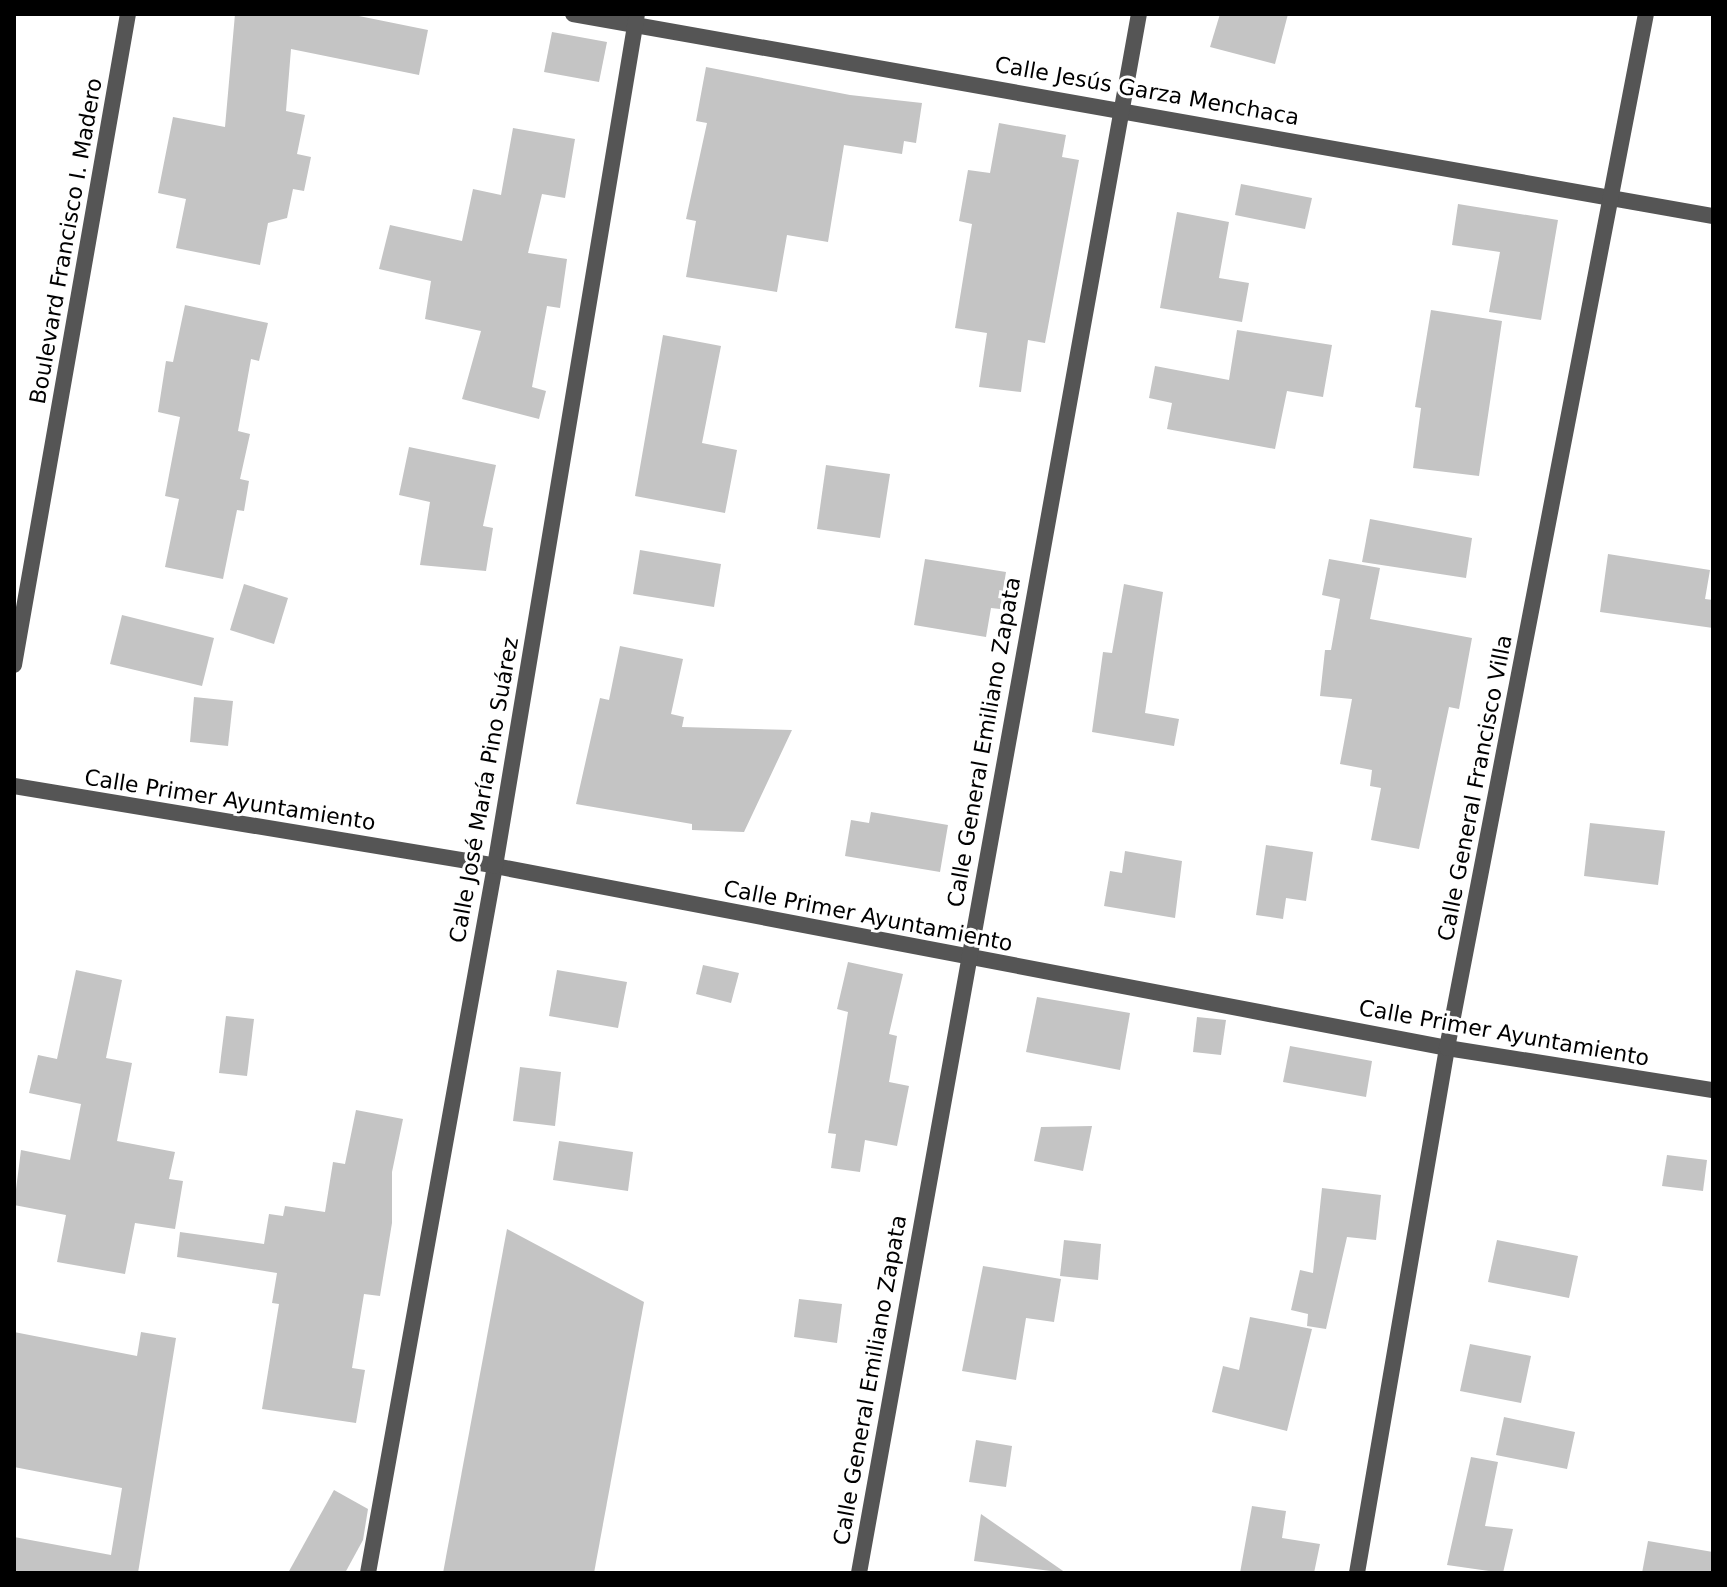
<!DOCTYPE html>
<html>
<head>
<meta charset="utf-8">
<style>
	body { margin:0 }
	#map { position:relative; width:1727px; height:1587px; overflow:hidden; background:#fff; font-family:"DejaVu Sans",sans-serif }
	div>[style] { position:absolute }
	.building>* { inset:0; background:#c4c4c4 }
	.minor>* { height:16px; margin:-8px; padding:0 8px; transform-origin:8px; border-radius:8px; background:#555 }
	.tertiary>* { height:16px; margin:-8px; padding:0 8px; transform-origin:8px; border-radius:8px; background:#555 }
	span { translate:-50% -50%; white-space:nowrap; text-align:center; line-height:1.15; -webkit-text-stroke:6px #fff; paint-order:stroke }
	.street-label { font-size:22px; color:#000 }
	.frame { position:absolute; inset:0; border:16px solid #000; pointer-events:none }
</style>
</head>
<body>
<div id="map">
	<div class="building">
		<div style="clip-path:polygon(235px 14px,349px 14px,428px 30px,419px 75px,291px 49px,286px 111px,305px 115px,297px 154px,311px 157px,304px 191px,293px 189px,287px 218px,268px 223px,260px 265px,176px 248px,186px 199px,158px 193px,173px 117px,225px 127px)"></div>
		<div style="clip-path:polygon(1220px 14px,1288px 14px,1275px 64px,1210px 47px)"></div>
		<div style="clip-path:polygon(552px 32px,607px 42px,599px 82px,544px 72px)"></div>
		<div style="clip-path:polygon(706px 67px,850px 95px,922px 103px,916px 143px,904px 141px,902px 154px,844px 145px,828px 242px,787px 235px,777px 292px,686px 277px,696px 221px,686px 219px,707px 123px,696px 121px)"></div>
		<div style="clip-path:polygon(999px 123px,1066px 135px,1062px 157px,1079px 160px,1045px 343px,1028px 340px,1021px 392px,979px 387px,987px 333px,955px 328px,972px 224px,959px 221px,968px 170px,990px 173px)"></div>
		<div style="clip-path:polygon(513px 128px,575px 139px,565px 198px,542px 194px,528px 253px,567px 259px,560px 308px,547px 306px,532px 387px,546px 391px,539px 419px,462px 399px,481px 331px,425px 319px,431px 281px,379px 269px,390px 225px,462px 241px,473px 189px,501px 195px)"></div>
		<div style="clip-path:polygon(1241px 184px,1312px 198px,1305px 229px,1235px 215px)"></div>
		<div style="clip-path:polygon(1458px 204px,1558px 220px,1541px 320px,1489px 312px,1500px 252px,1452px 245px)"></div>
		<div style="clip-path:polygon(1177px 212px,1229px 222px,1219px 278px,1249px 283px,1242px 322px,1160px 308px)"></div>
		<div style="clip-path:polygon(185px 305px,268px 323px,259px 361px,251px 359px,238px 431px,250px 434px,240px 479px,249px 481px,244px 511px,237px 510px,223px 579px,165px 567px,179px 499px,165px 496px,180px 417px,158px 412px,166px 361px,173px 362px)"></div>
		<div style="clip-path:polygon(1431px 310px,1502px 321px,1479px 476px,1413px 468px,1421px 408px,1415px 407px)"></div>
		<div style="clip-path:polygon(1237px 330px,1332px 345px,1323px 397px,1287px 391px,1275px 449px,1167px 429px,1172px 403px,1149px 398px,1155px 366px,1229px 380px)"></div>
		<div style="clip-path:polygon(663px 335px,721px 346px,702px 443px,737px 450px,725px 513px,635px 496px)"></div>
		<div style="clip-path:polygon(409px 447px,496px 465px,483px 526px,493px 528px,486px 571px,420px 565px,430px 502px,399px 495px)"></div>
		<div style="clip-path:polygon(826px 465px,890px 474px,880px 538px,817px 529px)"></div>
		<div style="clip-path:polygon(1370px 519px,1472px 538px,1466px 578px,1362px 562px)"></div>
		<div style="clip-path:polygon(640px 550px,721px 564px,714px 607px,633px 594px)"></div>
		<div style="clip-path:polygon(1608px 554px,1710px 570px,1705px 599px,1713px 600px,1713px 628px,1600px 612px)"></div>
		<div style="clip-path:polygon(925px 559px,1006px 572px,1000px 609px,991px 608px,986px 637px,914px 625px)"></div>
		<div style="clip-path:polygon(1329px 559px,1380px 568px,1370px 619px,1472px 638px,1459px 709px,1449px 707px,1419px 849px,1371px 840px,1381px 788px,1370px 786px,1372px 770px,1340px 764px,1352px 699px,1320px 696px,1325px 650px,1331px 650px,1340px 599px,1322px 595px)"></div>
		<div style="clip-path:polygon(244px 584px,288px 598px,274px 644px,230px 630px)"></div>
		<div style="clip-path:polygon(1124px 584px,1163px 592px,1145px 713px,1179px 719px,1174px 746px,1092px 732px,1103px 652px,1112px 653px)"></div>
		<div style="clip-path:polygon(122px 615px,214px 638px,202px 686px,110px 664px)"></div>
		<div style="clip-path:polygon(620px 646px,683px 659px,671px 714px,684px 717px,682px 727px,792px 730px,744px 832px,692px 830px,692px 824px,576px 804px,600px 698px,609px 700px)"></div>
		<div style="clip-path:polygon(194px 697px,233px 701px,228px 746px,190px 742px)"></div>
		<div style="clip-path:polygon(871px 812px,948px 825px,940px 872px,845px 856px,851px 820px,869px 823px)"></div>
		<div style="clip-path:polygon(1590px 823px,1665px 831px,1658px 885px,1584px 876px)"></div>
		<div style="clip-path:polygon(1266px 845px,1313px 852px,1306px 901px,1286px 898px,1283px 919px,1256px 915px)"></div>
		<div style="clip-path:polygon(1125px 851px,1182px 861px,1175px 918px,1104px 906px,1110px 871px,1122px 873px)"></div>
		<div style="clip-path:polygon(848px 962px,903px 974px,889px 1034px,897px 1036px,889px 1082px,909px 1086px,897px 1146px,865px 1140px,860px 1172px,831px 1168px,836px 1134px,828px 1133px,848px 1012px,837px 1009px)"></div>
		<div style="clip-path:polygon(703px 965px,739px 973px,731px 1003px,696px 994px)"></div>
		<div style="clip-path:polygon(76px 970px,122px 980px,106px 1058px,132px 1063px,117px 1141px,175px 1152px,169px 1179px,183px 1181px,175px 1229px,135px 1223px,125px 1274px,57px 1262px,66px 1215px,14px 1205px,21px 1150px,70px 1160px,81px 1104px,29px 1093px,38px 1055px,57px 1059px)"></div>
		<div style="clip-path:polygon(557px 970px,627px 982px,618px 1028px,549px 1016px)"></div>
		<div style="clip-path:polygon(1037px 997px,1130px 1013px,1120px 1070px,1026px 1052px)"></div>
		<div style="clip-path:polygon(226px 1016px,254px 1019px,247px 1076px,219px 1073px)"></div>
		<div style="clip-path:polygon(1197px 1017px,1226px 1020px,1221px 1055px,1193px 1052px)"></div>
		<div style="clip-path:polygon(1290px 1046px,1372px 1061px,1366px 1097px,1283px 1082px)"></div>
		<div style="clip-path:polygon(520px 1067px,561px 1072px,555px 1126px,513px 1121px)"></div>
		<div style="clip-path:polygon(356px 1110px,403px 1119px,392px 1172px,392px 1223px,380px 1296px,364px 1294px,352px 1368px,365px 1370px,356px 1423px,262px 1409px,279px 1304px,272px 1303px,277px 1273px,177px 1257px,180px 1232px,264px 1244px,269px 1214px,283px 1216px,285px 1206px,325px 1212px,333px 1162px,345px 1164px)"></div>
		<div style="clip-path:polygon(1092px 1126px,1083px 1171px,1034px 1161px,1041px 1127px)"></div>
		<div style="clip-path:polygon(559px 1141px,633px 1152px,628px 1191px,553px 1180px)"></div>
		<div style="clip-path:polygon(1667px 1155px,1707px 1160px,1703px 1191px,1662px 1186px)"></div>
		<div style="clip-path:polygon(1322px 1188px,1381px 1195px,1376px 1240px,1347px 1237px,1326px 1329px,1307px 1326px,1308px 1314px,1291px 1310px,1300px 1270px,1313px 1273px)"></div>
		<div style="clip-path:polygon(507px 1229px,644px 1302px,594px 1573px,443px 1573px)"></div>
		<div style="clip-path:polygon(1064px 1240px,1101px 1244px,1098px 1280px,1060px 1276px)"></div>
		<div style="clip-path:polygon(1497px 1240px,1578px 1256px,1569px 1298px,1488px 1282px)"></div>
		<div style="clip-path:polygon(983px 1266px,1061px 1279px,1054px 1322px,1026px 1318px,1016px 1380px,962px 1371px)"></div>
		<div style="clip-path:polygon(799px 1299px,842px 1304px,837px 1343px,794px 1337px)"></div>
		<div style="clip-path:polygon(1250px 1317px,1312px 1329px,1287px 1431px,1212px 1412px,1223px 1366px,1239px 1370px)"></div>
		<div style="clip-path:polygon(14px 1332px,137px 1356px,141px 1332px,176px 1338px,138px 1573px,14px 1573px,14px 1537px,111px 1555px,122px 1488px,14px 1467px)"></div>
		<div style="clip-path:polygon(1470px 1344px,1531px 1356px,1521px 1403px,1460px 1391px)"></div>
		<div style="clip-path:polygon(1504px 1417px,1575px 1432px,1567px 1469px,1496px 1455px)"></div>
		<div style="clip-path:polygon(976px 1440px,1012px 1446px,1006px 1487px,969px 1482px)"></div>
		<div style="clip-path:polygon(1471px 1457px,1498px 1462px,1485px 1526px,1513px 1529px,1503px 1573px,1447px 1565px)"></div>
		<div style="clip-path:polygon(334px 1490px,368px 1509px,363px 1540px,345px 1573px,288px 1573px)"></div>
		<div style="clip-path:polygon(1252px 1506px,1286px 1511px,1282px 1538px,1320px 1544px,1314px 1573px,1240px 1573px)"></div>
		<div style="clip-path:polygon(981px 1514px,1066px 1573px,974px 1561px)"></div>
		<div style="clip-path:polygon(1648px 1541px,1713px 1552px,1713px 1573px,1642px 1573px)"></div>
	</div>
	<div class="minor">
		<div style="left:573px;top:14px;width:1158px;rotate:10.05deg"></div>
		<div style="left:14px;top:786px;width:488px;rotate:9.4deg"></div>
		<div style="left:495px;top:866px;width:969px;rotate:10.82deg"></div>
		<div style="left:1447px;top:1048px;width:269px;rotate:9deg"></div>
		<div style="left:368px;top:1573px;width:718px;rotate:-79.82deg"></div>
		<div style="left:495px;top:866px;width:864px;rotate:-80.54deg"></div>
		<div style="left:859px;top:1573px;width:1584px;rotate:-79.82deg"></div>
		<div style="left:1357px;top:1573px;width:533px;rotate:-80.27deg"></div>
		<div style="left:1447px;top:1048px;width:1053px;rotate:-79.11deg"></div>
	</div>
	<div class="tertiary">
		<div style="left:14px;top:665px;width:661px;rotate:-80.07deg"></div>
	</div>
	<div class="street-label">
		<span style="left:1147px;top:91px;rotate:10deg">Calle Jesús Garza Menchaca</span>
		<span style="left:66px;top:241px;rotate:-80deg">Boulevard Francisco I. Madero</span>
		<span style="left:984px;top:742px;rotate:-80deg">Calle General Emiliano Zapata</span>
		<span style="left:1475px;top:788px;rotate:-79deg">Calle General Francisco Villa</span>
		<span style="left:484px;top:790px;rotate:-80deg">Calle José María Pino Suárez</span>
		<span style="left:230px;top:800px;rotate:9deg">Calle Primer Ayuntamiento</span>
		<span style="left:868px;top:916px;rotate:11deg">Calle Primer Ayuntamiento</span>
		<span style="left:1504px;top:1033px;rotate:10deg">Calle Primer Ayuntamiento</span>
		<span style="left:870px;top:1380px;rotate:-80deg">Calle General Emiliano Zapata</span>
	</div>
	<div class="frame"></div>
</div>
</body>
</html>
